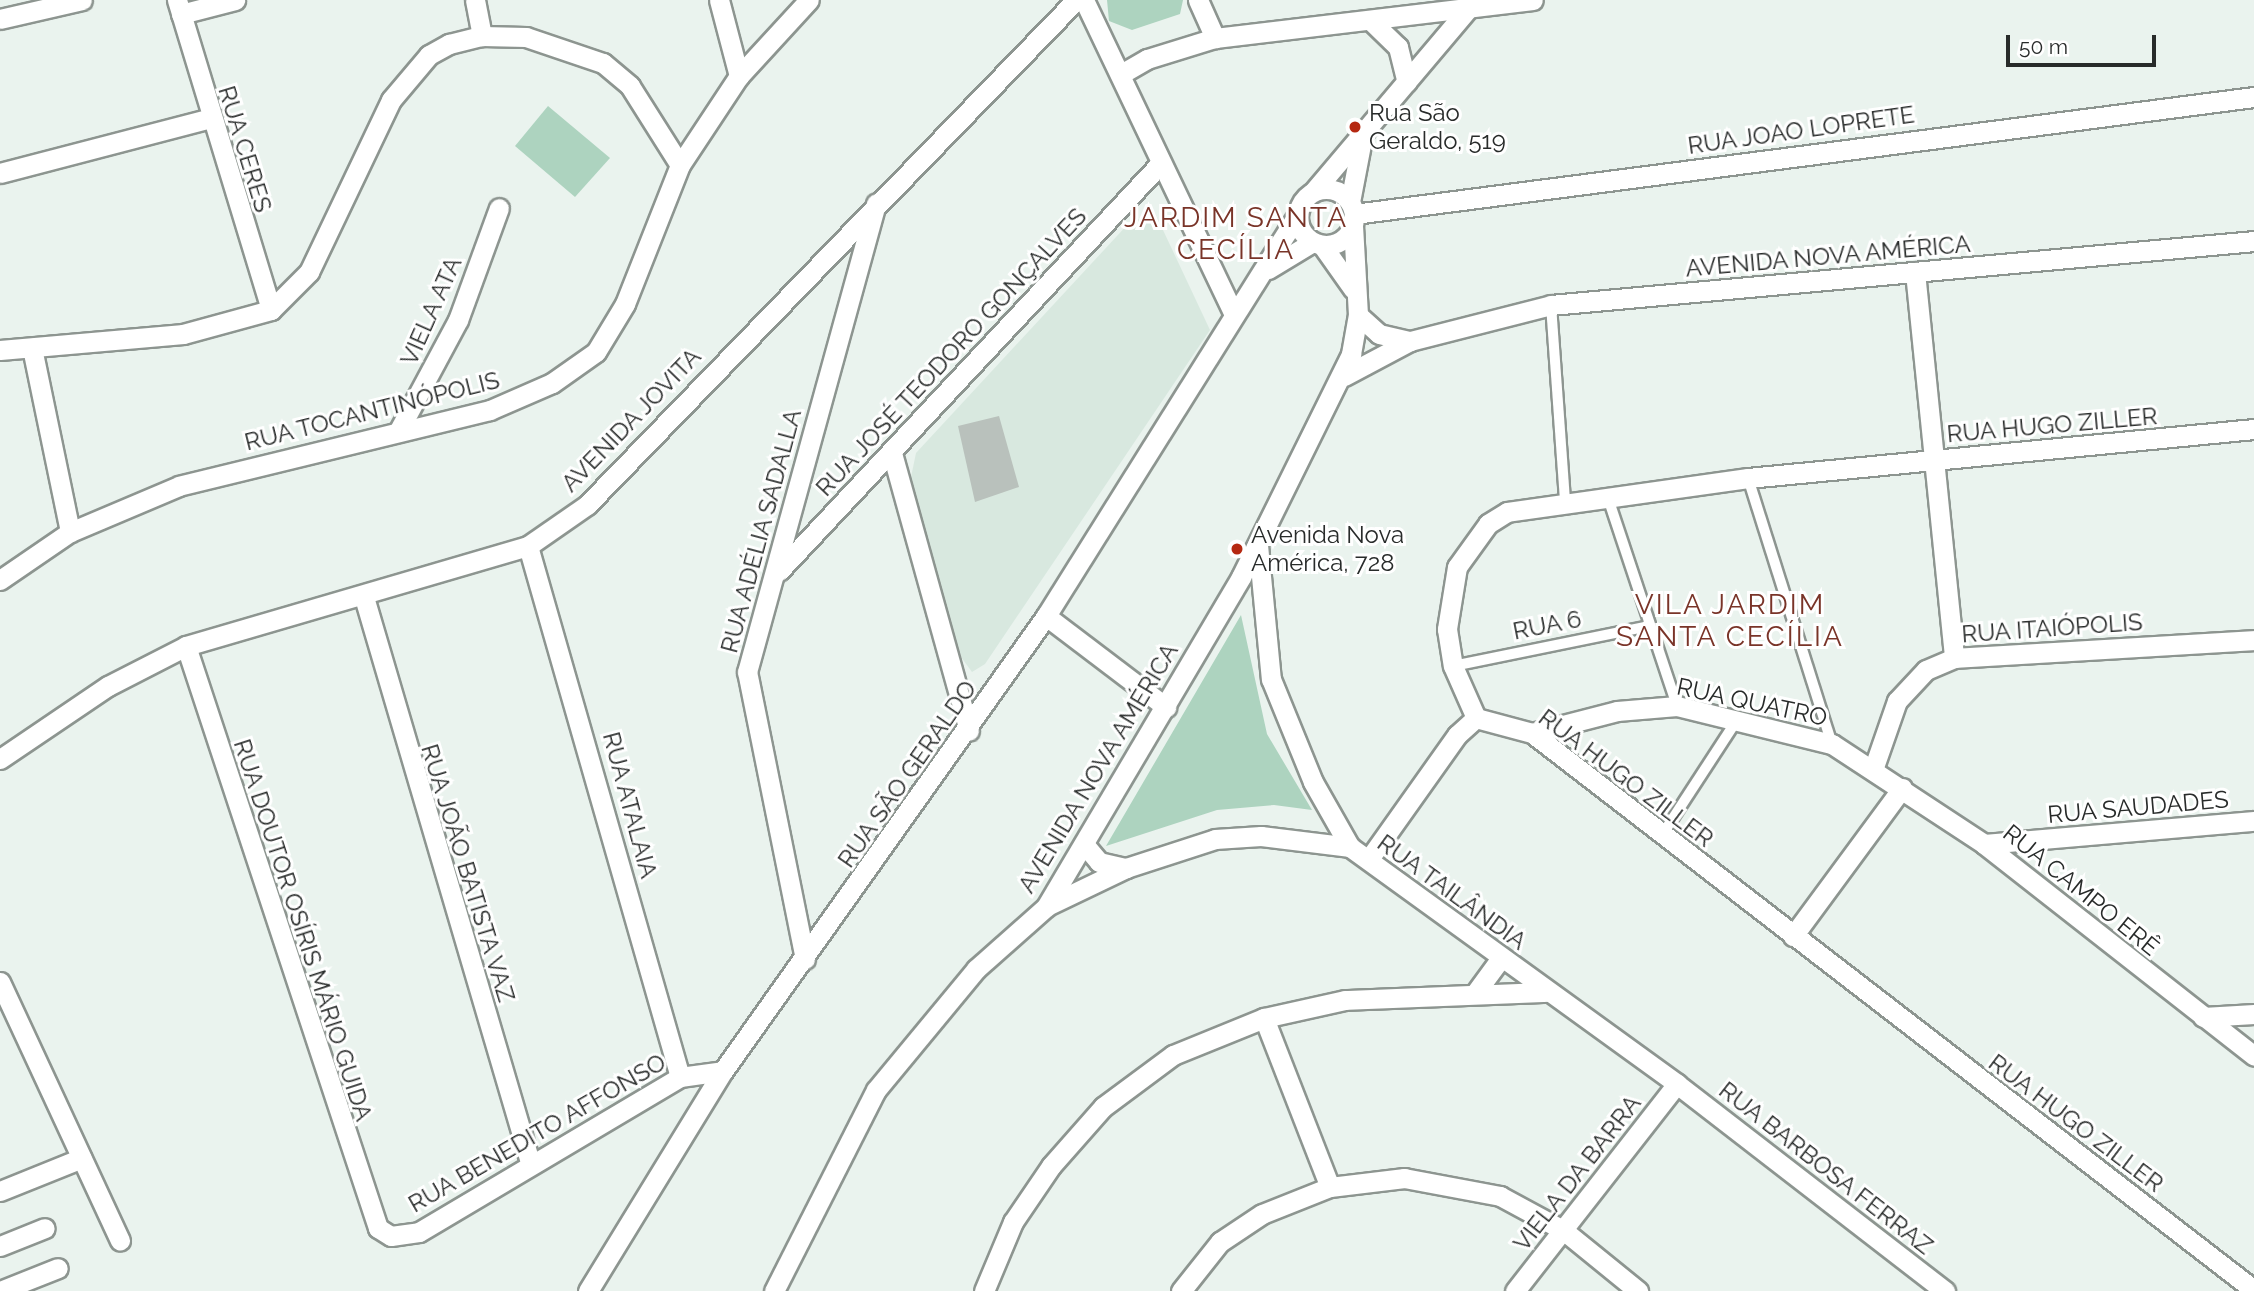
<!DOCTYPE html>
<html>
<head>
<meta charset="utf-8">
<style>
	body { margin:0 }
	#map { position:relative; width:2254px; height:1291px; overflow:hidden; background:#eaf3ee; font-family:Raleway,sans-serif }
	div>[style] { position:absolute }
	.built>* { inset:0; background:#d8e8df }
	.green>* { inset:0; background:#add3bf }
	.building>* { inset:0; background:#b9c1bc }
	.roads { filter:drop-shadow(2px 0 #8d9590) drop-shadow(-2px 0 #8d9590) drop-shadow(0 2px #8d9590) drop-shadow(0 -2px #8d9590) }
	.service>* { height:10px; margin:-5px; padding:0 5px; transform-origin:5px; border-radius:5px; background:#fff }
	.minor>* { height:19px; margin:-9.5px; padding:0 9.5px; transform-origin:9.5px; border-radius:9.5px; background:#fff }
	.minor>.ring { margin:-9.5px; padding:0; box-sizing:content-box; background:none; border:19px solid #fff; border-radius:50% }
	.dots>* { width:19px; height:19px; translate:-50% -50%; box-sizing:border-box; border:4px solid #fff; border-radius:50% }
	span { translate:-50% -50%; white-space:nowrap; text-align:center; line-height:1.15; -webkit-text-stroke:6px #fff; paint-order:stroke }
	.poi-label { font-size:24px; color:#282b2a }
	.left { translate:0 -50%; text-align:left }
	.street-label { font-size:24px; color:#282b2a }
	.quarter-label { font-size:28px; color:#793428; letter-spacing:2px }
	.scale { position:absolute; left:2006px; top:35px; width:150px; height:32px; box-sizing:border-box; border:4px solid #282b2a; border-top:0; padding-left:9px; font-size:21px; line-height:24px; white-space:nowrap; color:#282b2a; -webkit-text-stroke:5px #fff; paint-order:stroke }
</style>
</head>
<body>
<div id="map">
	<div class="built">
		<div style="clip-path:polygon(1155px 213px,1210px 330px,985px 664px,972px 672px,961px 657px,910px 482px,916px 453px,1129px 223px)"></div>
	</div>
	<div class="green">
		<div style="clip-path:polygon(1107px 0,1183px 0,1180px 14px,1132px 30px,1109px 21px)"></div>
		<div style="clip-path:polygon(548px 106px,610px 158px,575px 197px,515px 146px)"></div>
		<div style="clip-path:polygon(1241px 615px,1267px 734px,1312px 810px,1274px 805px,1217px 810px,1106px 846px)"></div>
	</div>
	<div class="building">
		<div style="clip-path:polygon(999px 416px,1019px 487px,975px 502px,958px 426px)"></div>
	</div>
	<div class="roads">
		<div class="service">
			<div style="left:1551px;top:305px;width:196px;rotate:85.9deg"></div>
			<div style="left:1748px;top:478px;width:279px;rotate:72.5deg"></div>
			<div style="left:1607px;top:495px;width:222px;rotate:71.6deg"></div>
			<div style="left:1453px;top:666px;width:201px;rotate:-11.5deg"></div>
			<div style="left:1662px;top:835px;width:134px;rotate:-56.9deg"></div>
		</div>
		<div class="minor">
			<div style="left:177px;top:0;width:324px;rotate:73.1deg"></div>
			<div style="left:475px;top:0;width:37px;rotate:79deg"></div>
			<div style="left:719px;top:0;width:79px;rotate:75.3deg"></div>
			<div style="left:1084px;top:0;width:348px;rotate:64.5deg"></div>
			<div style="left:1198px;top:0;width:42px;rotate:65.9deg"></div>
			<div style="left:181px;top:14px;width:56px;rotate:-14.5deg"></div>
			<div style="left:0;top:19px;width:84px;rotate:-13deg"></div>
			<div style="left:1370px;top:20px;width:39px;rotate:44deg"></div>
			<div style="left:1398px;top:47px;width:36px;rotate:76deg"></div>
			<div style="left:1121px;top:74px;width:30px;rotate:-30deg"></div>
			<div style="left:1147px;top:59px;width:71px;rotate:-17.2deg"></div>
			<div style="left:1215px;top:38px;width:320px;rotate:-6.8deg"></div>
			<div style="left:680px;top:165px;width:107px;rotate:-56.5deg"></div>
			<div style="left:739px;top:76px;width:103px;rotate:-47.4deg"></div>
			<div style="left:0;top:173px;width:215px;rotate:-14.6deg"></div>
			<div class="ring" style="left:1298px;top:189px;width:37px;height:37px"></div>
			<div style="left:1314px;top:191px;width:245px;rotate:-49.8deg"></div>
			<div style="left:1350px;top:202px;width:64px;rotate:-79.2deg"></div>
			<div style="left:1354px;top:214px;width:908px;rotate:-7.41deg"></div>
			<div style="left:1322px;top:245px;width:54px;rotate:54.8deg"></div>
			<div style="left:1268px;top:269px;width:52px;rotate:-31deg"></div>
			<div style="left:1915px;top:272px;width:388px;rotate:84.2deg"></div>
			<div style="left:1358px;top:315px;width:28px;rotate:42deg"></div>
			<div style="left:1379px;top:334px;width:32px;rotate:13deg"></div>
			<div style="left:32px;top:348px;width:188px;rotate:78.3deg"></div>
			<div style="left:0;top:350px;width:184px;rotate:-5deg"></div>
			<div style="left:183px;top:334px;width:91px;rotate:-15.3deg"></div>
			<div style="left:271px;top:310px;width:54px;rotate:-45deg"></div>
			<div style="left:309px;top:272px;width:191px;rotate:-64.5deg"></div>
			<div style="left:391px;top:100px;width:59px;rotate:-49.8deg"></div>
			<div style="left:429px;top:55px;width:23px;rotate:-29deg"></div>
			<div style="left:449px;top:44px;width:34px;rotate:-14deg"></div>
			<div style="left:482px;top:36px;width:44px;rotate:1.3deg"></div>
			<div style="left:526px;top:37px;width:81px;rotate:18.7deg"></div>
			<div style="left:603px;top:63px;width:35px;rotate:40deg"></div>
			<div style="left:630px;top:86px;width:93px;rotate:57.7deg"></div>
			<div style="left:680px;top:165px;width:149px;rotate:111.6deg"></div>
			<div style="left:625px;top:304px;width:56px;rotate:121.1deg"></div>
			<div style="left:596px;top:352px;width:54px;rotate:144.8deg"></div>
			<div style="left:552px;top:383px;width:68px;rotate:156.5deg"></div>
			<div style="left:490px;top:410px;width:320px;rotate:166.3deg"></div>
			<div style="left:179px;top:486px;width:118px;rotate:157.1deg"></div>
			<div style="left:70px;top:532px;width:85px;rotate:145.6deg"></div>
			<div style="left:1344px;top:376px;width:75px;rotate:-27.9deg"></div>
			<div style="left:1410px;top:341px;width:146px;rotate:-14.3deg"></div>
			<div style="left:1551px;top:305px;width:706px;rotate:-5.2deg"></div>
			<div style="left:2254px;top:429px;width:508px;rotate:174.47deg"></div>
			<div style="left:1748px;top:478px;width:243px;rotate:172deg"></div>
			<div style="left:1507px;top:512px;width:22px;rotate:148deg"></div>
			<div style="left:1488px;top:524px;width:53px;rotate:125.8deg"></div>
			<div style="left:1457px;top:567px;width:63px;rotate:99.2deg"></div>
			<div style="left:1447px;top:629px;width:37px;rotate:81deg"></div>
			<div style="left:1453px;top:666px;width:57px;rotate:66.1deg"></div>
			<div style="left:1476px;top:718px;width:58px;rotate:15deg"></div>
			<div style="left:1532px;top:733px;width:912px;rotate:37.65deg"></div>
			<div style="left:399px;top:430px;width:125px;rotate:-61.8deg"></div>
			<div style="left:458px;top:320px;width:119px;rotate:-69.9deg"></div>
			<div style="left:892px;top:453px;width:288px;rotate:74.5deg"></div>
			<div style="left:1258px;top:545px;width:135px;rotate:84.5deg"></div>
			<div style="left:1271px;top:679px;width:111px;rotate:67.8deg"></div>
			<div style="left:1313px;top:782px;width:75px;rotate:60.4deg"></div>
			<div style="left:528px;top:546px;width:552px;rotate:74.03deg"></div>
			<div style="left:779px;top:571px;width:559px;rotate:-46.89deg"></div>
			<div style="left:364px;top:597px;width:589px;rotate:73.63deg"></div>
			<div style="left:1046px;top:616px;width:151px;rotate:37.2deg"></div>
			<div style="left:186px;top:646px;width:613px;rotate:71.74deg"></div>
			<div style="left:378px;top:1228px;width:15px;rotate:32deg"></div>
			<div style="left:391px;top:1236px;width:28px;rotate:-8deg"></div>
			<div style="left:419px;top:1232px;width:304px;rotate:-30.7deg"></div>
			<div style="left:680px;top:1077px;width:43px;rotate:-7.9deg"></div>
			<div style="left:1532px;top:733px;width:88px;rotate:-14.5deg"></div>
			<div style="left:1617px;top:711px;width:60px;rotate:-4.8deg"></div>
			<div style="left:1677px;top:706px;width:160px;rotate:13.8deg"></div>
			<div style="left:1832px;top:744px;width:182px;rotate:33.3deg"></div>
			<div style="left:1984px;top:844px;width:343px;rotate:38.1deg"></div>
			<div style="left:0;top:759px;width:130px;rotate:-34.1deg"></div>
			<div style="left:108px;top:686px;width:88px;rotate:-27.1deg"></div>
			<div style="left:186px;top:646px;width:356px;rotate:-16.3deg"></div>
			<div style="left:528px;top:546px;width:72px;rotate:-34.8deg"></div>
			<div style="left:587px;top:505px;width:703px;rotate:-45.92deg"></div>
			<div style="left:1874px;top:767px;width:70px;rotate:-70.8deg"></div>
			<div style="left:1897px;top:701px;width:42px;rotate:-46.9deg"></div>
			<div style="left:1926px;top:670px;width:30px;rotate:-23deg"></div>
			<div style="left:1954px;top:658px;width:301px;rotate:-3.4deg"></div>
			<div style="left:1084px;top:844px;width:23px;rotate:50deg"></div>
			<div style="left:1099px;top:862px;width:28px;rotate:13deg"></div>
			<div style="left:1984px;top:844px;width:271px;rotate:-4.9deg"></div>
			<div style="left:1369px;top:859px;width:152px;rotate:-54.6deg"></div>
			<div style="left:1457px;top:735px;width:25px;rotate:-42deg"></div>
			<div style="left:1047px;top:906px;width:88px;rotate:-25.7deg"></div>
			<div style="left:1126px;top:868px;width:94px;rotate:-18deg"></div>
			<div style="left:1215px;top:839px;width:46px;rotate:-3.7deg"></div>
			<div style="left:1261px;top:836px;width:90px;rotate:7deg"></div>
			<div style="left:1350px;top:847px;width:404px;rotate:35.9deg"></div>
			<div style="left:1677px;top:1084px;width:339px;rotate:37.7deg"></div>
			<div style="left:1793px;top:936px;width:184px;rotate:-53.6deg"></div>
			<div style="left:805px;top:959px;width:293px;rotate:-101.4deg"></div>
			<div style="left:747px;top:672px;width:486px;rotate:-74.6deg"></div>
			<div style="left:0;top:982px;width:285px;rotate:65.1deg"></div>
			<div style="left:1476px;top:992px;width:42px;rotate:-53.7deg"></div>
			<div style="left:2203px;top:1017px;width:51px;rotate:-3.4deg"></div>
			<div style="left:1264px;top:1018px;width:181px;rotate:68.7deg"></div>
			<div style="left:0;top:1191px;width:88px;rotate:-21.9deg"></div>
			<div style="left:0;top:1246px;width:48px;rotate:-21.8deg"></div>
			<div style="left:0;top:1291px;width:62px;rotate:-21.6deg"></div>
			<div style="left:588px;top:1291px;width:258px;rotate:-58.5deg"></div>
			<div style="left:723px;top:1071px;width:558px;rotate:-54.63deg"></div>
			<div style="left:1046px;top:616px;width:474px;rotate:-57.9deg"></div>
			<div style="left:774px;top:1291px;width:225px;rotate:-63.1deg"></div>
			<div style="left:876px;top:1090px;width:157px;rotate:-50.4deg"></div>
			<div style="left:976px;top:969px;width:94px;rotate:-41.5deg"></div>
			<div style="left:1046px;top:907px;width:383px;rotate:-59.4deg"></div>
			<div style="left:1241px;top:577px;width:249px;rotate:-63.7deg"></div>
			<div style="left:1351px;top:354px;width:40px;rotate:-80deg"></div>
			<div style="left:1358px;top:315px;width:89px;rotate:-93.2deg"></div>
			<div style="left:984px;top:1291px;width:75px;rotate:-67.2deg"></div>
			<div style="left:1013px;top:1222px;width:68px;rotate:-55.8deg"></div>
			<div style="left:1051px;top:1166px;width:79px;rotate:-48.6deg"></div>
			<div style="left:1103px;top:1107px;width:87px;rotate:-36.6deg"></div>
			<div style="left:1173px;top:1055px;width:98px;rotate:-22.1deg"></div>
			<div style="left:1264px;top:1018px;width:83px;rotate:-12.5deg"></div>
			<div style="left:1345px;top:1000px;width:201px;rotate:-2.3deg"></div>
			<div style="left:1181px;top:1291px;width:63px;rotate:-51.5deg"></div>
			<div style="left:1220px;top:1242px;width:50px;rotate:-33.7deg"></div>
			<div style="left:1262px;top:1214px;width:73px;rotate:-21.7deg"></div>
			<div style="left:1330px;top:1187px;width:75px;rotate:-6.9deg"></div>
			<div style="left:1404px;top:1178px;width:98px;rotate:10.6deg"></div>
			<div style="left:1500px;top:1196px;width:72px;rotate:28.4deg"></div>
			<div style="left:1563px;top:1230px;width:97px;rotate:39.1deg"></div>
			<div style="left:1515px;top:1291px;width:263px;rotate:-52deg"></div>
		</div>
	</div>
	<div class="dots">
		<div style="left:1355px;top:127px;background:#b52811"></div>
		<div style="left:1237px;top:549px;background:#b52811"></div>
	</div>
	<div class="poi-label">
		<span class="left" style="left:1369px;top:127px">Rua São<br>Geraldo, 519</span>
		<span class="left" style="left:1251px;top:549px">Avenida Nova<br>América, 728</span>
	</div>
	<div class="street-label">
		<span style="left:1801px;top:130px;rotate:-8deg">RUA JOAO LOPRETE</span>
		<span style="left:245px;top:149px;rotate:73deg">RUA CERES</span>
		<span style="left:1828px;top:256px;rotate:-5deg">AVENIDA NOVA AMÉRICA</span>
		<span style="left:431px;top:311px;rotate:-66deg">VIELA ATA</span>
		<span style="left:951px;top:352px;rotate:-47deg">RUA JOSÉ TEODORO GONÇALVES</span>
		<span style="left:372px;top:411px;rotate:-14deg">RUA TOCANTINÓPOLIS</span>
		<span style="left:631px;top:420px;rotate:-46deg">AVENIDA JOVITA</span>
		<span style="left:2052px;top:425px;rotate:-5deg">RUA HUGO ZILLER</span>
		<span style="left:761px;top:531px;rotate:-75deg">RUA ADÉLIA SADALLA</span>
		<span style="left:1547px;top:625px;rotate:-11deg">RUA 6</span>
		<span style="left:2052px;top:628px;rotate:-4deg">RUA ITAIÓPOLIS</span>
		<span style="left:1752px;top:702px;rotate:12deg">RUA QUATRO</span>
		<span style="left:1098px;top:768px;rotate:-59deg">AVENIDA NOVA AMÉRICA</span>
		<span style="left:907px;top:774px;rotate:-55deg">RUA SÃO GERALDO</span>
		<span style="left:1626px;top:778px;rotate:37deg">RUA HUGO ZILLER</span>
		<span style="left:630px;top:805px;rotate:75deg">RUA ATALAIA</span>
		<span style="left:2138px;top:807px;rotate:-5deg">RUA SAUDADES</span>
		<span style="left:468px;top:873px;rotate:73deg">RUA JOÃO BATISTA VAZ</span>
		<span style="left:2081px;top:890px;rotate:39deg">RUA CAMPO ERÊ</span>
		<span style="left:1452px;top:892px;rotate:36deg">RUA TAILÂNDIA</span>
		<span style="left:303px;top:930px;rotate:72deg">RUA DOUTOR OSÍRIS MÁRIO GUIDA</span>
		<span style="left:2076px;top:1123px;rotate:37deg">RUA HUGO ZILLER</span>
		<span style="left:537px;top:1133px;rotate:-30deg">RUA BENEDITO AFFONSO</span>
		<span style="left:1826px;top:1168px;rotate:38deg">RUA BARBOSA FERRAZ</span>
		<span style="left:1577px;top:1173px;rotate:-52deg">VIELA DA BARRA</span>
	</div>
	<div class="quarter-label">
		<span style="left:1236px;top:234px">JARDIM SANTA<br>CECÍLIA</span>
		<span style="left:1730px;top:621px">VILA JARDIM<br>SANTA CECÍLIA</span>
	</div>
	<div class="scale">50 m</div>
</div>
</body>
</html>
